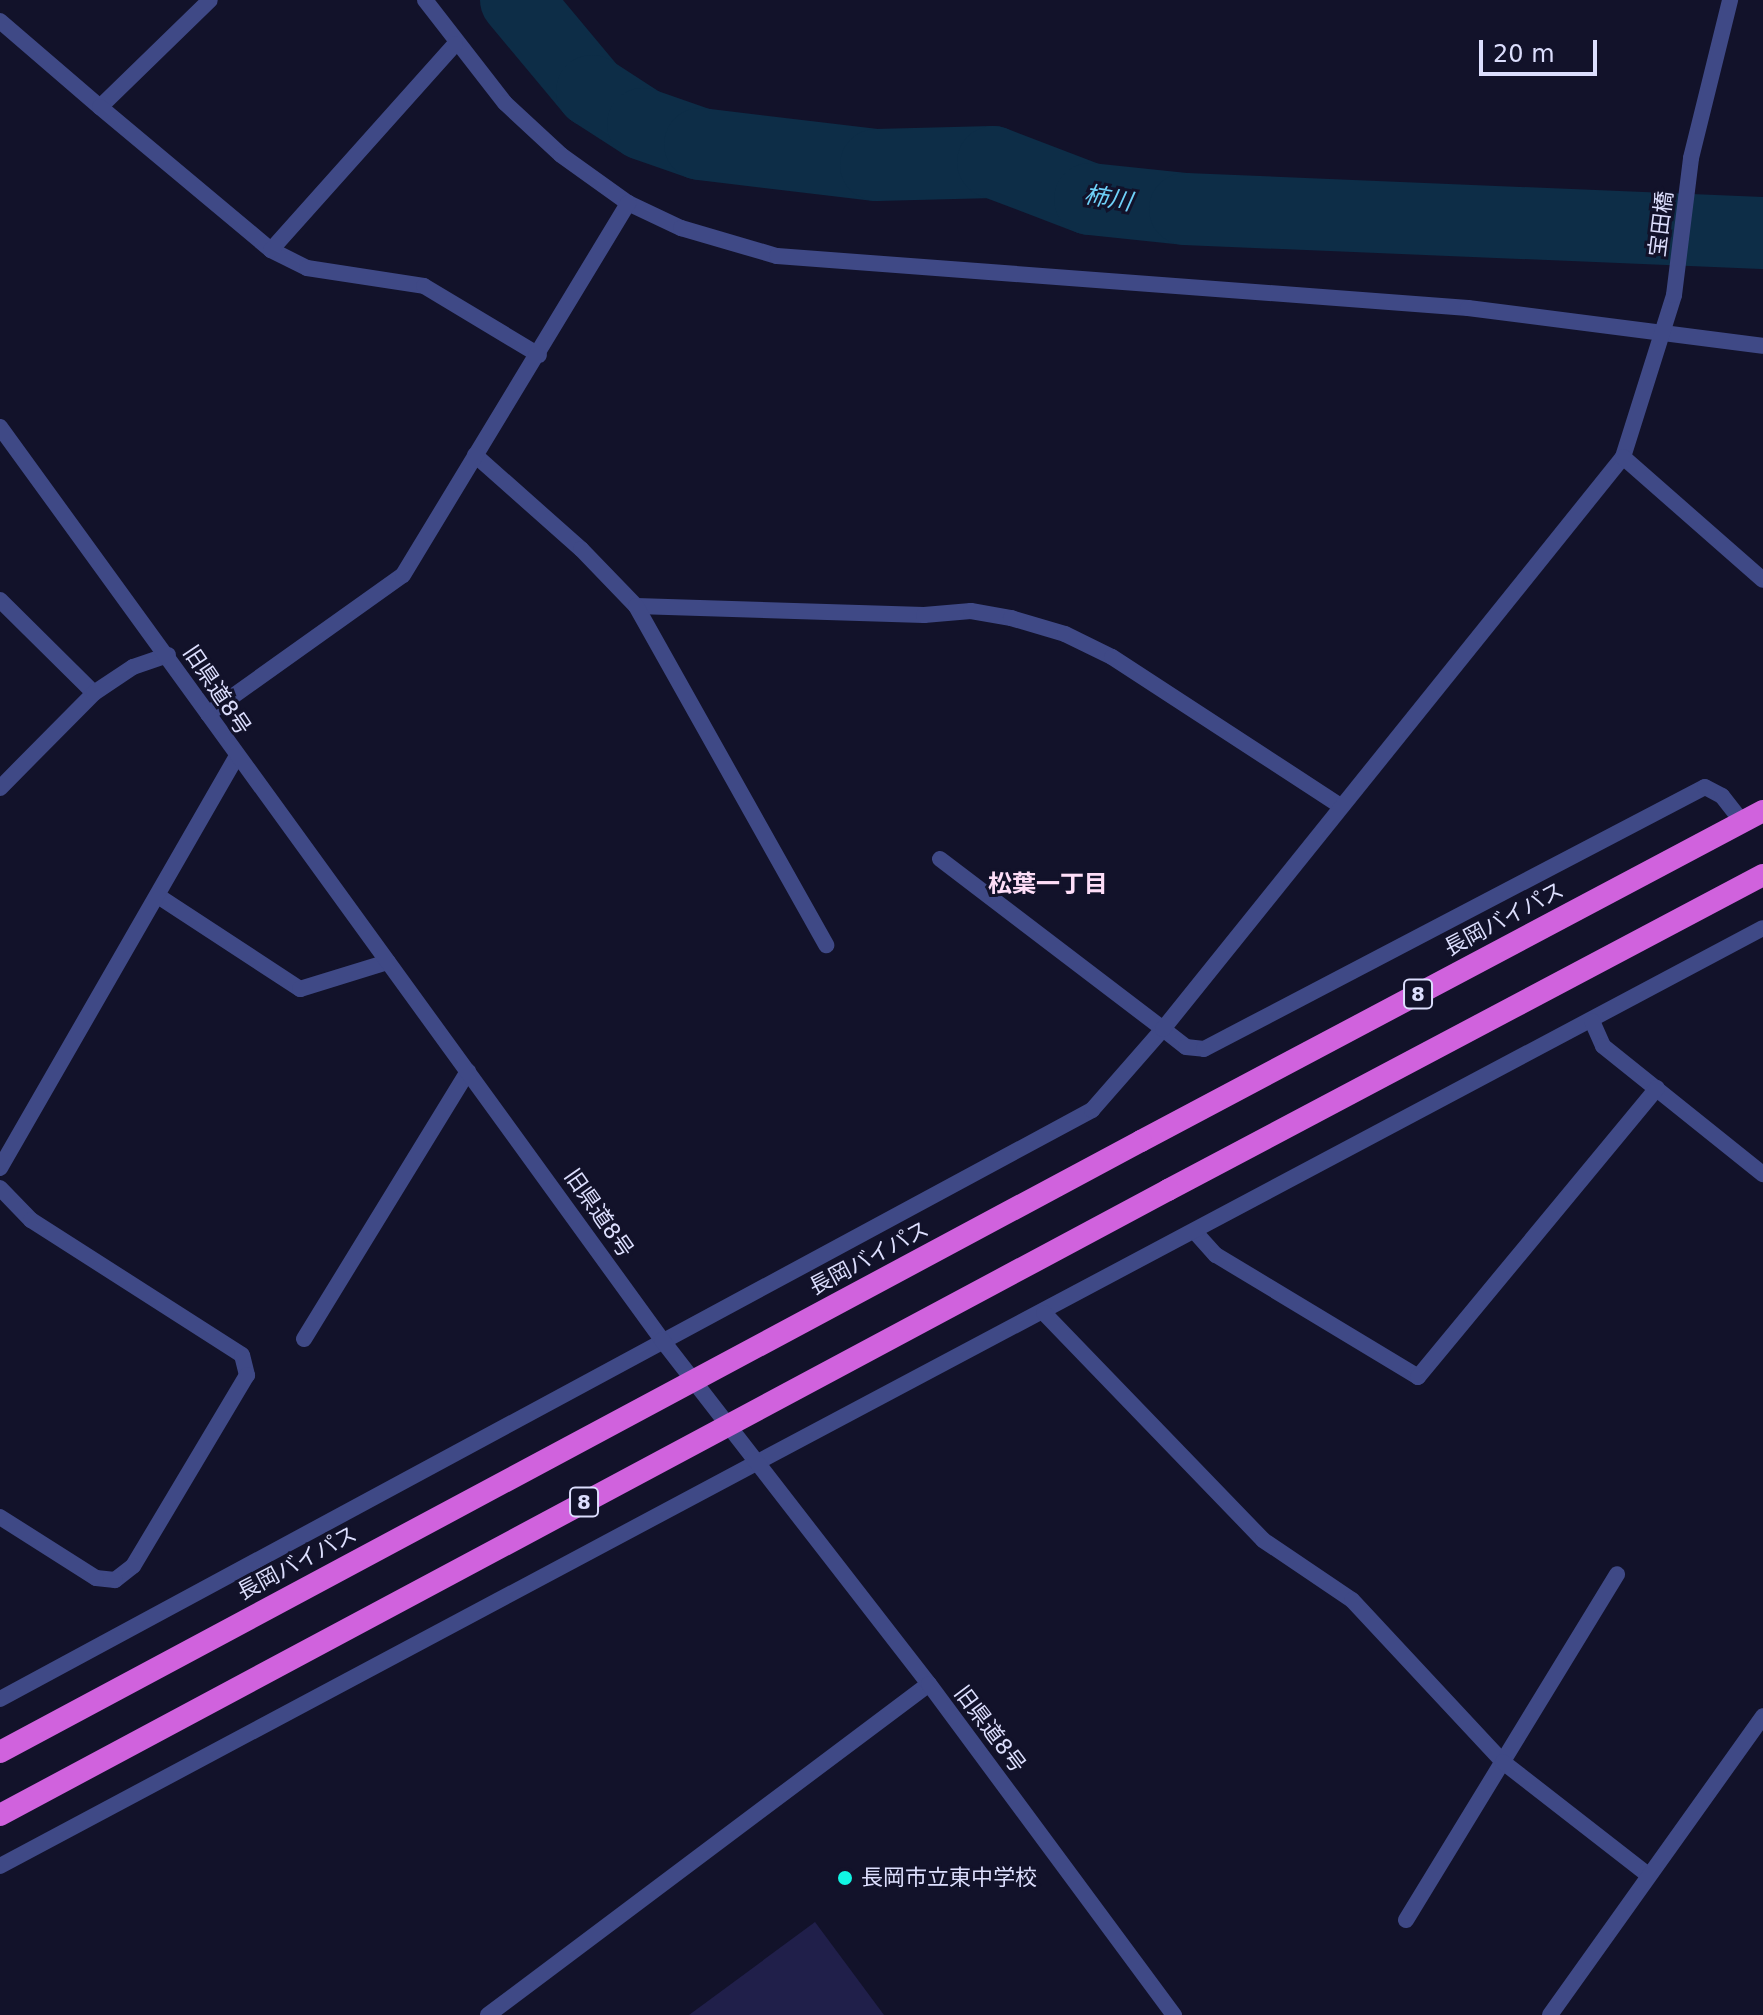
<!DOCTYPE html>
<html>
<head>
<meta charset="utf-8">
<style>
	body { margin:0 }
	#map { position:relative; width:1763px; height:2015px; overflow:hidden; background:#12122a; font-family:"DejaVu Sans","Noto Sans JP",sans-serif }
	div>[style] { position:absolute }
	.river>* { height:72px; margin:-36px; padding:0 36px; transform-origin:36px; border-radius:36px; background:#0d2d47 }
	.building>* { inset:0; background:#201f4a }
	.service>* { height:16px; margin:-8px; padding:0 8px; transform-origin:8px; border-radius:8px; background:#3f4986 }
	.minor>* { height:16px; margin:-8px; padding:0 8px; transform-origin:8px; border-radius:8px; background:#3f4986 }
	.tertiary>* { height:16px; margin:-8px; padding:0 8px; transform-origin:8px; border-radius:8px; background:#3f4986 }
	.trunk>* { height:22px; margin:-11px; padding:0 11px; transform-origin:11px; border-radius:11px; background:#d062dd }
	.trunk-bridge>* { height:22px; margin:-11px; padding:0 11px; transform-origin:11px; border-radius:11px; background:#d062dd }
	.dots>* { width:22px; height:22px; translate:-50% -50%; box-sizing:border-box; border:4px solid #12122a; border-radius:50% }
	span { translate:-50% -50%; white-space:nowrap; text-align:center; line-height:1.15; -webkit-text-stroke:6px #12122a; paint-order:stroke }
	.shield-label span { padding:2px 6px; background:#12122a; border:2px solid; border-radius:6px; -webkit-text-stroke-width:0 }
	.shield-label { font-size:20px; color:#dcdefd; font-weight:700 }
	.street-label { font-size:22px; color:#dcdefd }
	.poi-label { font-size:22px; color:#dcdefd }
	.left { translate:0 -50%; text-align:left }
	.water-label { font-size:24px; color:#6fd1f9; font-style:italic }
	.neighbourhood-label { font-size:24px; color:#fedef8; font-weight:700 }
	.scale { position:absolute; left:1479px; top:40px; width:118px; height:36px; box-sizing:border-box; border:4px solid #dcdefd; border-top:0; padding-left:10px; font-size:24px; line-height:28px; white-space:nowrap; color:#dcdefd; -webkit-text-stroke:6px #12122a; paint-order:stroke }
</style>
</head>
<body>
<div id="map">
	<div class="river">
		<div style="left:516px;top:0;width:119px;rotate:50.1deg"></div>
		<div style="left:592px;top:91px;width:61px;rotate:32.9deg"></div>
		<div style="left:643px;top:124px;width:60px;rotate:19.3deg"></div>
		<div style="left:700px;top:144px;width:177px;rotate:6.8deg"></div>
		<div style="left:876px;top:165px;width:117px;rotate:-1.5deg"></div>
		<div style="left:993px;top:162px;width:104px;rotate:20.9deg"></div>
		<div style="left:1090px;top:199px;width:96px;rotate:6deg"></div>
		<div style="left:1185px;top:209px;width:578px;rotate:2.38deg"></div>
	</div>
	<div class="building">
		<div style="clip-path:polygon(815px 1922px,884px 2015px,689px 2015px)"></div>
	</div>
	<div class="service">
		<div style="left:0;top:600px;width:132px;rotate:44.7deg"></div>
		<div style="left:1163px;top:1029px;width:29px;rotate:38deg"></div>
		<div style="left:1186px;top:1047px;width:18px;rotate:6deg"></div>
		<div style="left:1204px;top:1049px;width:565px;rotate:-27.61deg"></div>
		<div style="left:1705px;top:787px;width:19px;rotate:28deg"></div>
		<div style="left:1722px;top:796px;width:33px;rotate:52deg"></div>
		<div style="left:1195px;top:1232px;width:31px;rotate:48deg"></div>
		<div style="left:1216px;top:1255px;width:236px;rotate:31.1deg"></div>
		<div style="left:756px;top:1463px;width:1140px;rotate:-27.98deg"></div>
		<div style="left:1406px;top:1920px;width:405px;rotate:-58.6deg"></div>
	</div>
	<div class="minor">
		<div style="left:425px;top:0;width:130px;rotate:52.2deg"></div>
		<div style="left:505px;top:103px;width:76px;rotate:42.9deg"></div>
		<div style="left:561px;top:155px;width:82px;rotate:35.6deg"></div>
		<div style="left:628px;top:203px;width:59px;rotate:25.3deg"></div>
		<div style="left:681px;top:228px;width:100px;rotate:16.3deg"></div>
		<div style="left:777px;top:256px;width:693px;rotate:4.3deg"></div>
		<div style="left:1468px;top:308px;width:297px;rotate:7.3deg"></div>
		<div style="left:0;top:21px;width:132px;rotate:40.7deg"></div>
		<div style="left:100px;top:107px;width:153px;rotate:-44.2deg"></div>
		<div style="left:100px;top:107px;width:223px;rotate:39.9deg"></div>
		<div style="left:271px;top:250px;width:40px;rotate:26.6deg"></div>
		<div style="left:307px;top:268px;width:118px;rotate:8.7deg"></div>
		<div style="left:424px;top:286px;width:134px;rotate:31deg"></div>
		<div style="left:271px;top:250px;width:276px;rotate:-48.2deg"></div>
		<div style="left:475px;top:455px;width:142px;rotate:41.6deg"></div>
		<div style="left:581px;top:549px;width:79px;rotate:46deg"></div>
		<div style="left:636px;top:606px;width:288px;rotate:1.8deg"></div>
		<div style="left:924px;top:615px;width:47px;rotate:-4.9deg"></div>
		<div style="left:971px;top:611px;width:41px;rotate:9.9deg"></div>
		<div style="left:1011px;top:618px;width:56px;rotate:16.5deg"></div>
		<div style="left:1065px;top:634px;width:52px;rotate:26.1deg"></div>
		<div style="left:1112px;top:657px;width:273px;rotate:33.1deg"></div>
		<div style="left:636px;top:606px;width:389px;rotate:60.7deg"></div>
		<div style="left:208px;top:714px;width:239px;rotate:-35.5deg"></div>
		<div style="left:403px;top:575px;width:435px;rotate:-58.8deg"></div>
		<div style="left:0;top:788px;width:134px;rotate:-45.3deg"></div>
		<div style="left:94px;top:693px;width:47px;rotate:-33.7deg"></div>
		<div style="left:133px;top:667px;width:37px;rotate:-19deg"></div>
		<div style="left:940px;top:859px;width:280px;rotate:37.3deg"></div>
		<div style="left:158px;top:896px;width:170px;rotate:33.2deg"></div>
		<div style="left:300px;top:989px;width:92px;rotate:-17.1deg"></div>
		<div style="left:1592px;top:1021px;width:27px;rotate:66deg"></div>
		<div style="left:1603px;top:1046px;width:205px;rotate:38.7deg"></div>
		<div style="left:0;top:1168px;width:473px;rotate:-60.1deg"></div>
		<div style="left:0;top:1188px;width:45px;rotate:45.9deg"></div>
		<div style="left:31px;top:1220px;width:250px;rotate:32.6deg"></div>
		<div style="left:242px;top:1355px;width:21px;rotate:76deg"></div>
		<div style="left:247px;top:1375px;width:222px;rotate:120.8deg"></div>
		<div style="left:133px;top:1566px;width:23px;rotate:142deg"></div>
		<div style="left:115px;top:1580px;width:19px;rotate:-174deg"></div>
		<div style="left:96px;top:1578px;width:114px;rotate:-147.6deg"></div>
		<div style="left:1044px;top:1313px;width:315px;rotate:46deg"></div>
		<div style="left:1263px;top:1540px;width:107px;rotate:34deg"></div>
		<div style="left:1352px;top:1600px;width:221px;rotate:47deg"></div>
		<div style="left:1503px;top:1762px;width:184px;rotate:37.9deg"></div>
		<div style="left:304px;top:1339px;width:314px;rotate:-58.5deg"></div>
		<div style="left:1418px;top:1377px;width:375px;rotate:-50.4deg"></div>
		<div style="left:0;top:1699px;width:1241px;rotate:-28.34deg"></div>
		<div style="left:1092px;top:1110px;width:108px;rotate:-48.8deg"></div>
		<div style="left:1163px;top:1029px;width:734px;rotate:-51.19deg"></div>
		<div style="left:1623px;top:457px;width:170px;rotate:-72.5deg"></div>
		<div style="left:1674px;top:295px;width:138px;rotate:-82.9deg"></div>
		<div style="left:1691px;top:158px;width:163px;rotate:-76.1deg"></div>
		<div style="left:0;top:1866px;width:857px;rotate:-28.06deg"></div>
		<div style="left:488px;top:2015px;width:551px;rotate:-36.89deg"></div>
	</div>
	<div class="tertiary">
		<div style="left:0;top:427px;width:1128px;rotate:54.05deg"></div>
		<div style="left:662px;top:1340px;width:435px;rotate:52.2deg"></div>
		<div style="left:929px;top:1684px;width:412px;rotate:53.5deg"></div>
		<div style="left:1623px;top:457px;width:186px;rotate:41.3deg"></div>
		<div style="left:1550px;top:2015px;width:367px;rotate:-54.5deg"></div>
	</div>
	<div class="trunk">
		<div style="left:1141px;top:1141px;width:704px;rotate:-27.95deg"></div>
		<div style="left:1168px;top:1190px;width:673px;rotate:-27.9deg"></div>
	</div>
	<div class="trunk-bridge">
		<div style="left:0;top:1752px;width:1294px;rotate:-28.17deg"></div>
		<div style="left:0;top:1815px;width:1325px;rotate:-28.15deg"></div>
	</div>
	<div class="dots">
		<div style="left:845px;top:1878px;background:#11f5e3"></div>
	</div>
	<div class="shield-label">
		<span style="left:1418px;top:994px">8</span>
		<span style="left:584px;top:1502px">8</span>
	</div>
	<div class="street-label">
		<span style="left:1661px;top:224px;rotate:-83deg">宝田橋</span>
		<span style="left:217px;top:690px;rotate:56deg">旧県道8号</span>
		<span style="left:1504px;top:919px;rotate:-28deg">長岡バイパス</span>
		<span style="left:599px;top:1213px;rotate:55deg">旧県道8号</span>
		<span style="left:869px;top:1258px;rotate:-28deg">長岡バイパス</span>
		<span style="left:297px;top:1563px;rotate:-28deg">長岡バイパス</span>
		<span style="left:990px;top:1729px;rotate:53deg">旧県道8号</span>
	</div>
	<div class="poi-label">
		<span class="left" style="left:861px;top:1878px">長岡市立東中学校</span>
	</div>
	<div class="water-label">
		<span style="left:1108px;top:199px;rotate:10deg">柿川</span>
	</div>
	<div class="neighbourhood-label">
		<span style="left:1048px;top:885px">松葉一丁目</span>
	</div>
	<div class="scale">20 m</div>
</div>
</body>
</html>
